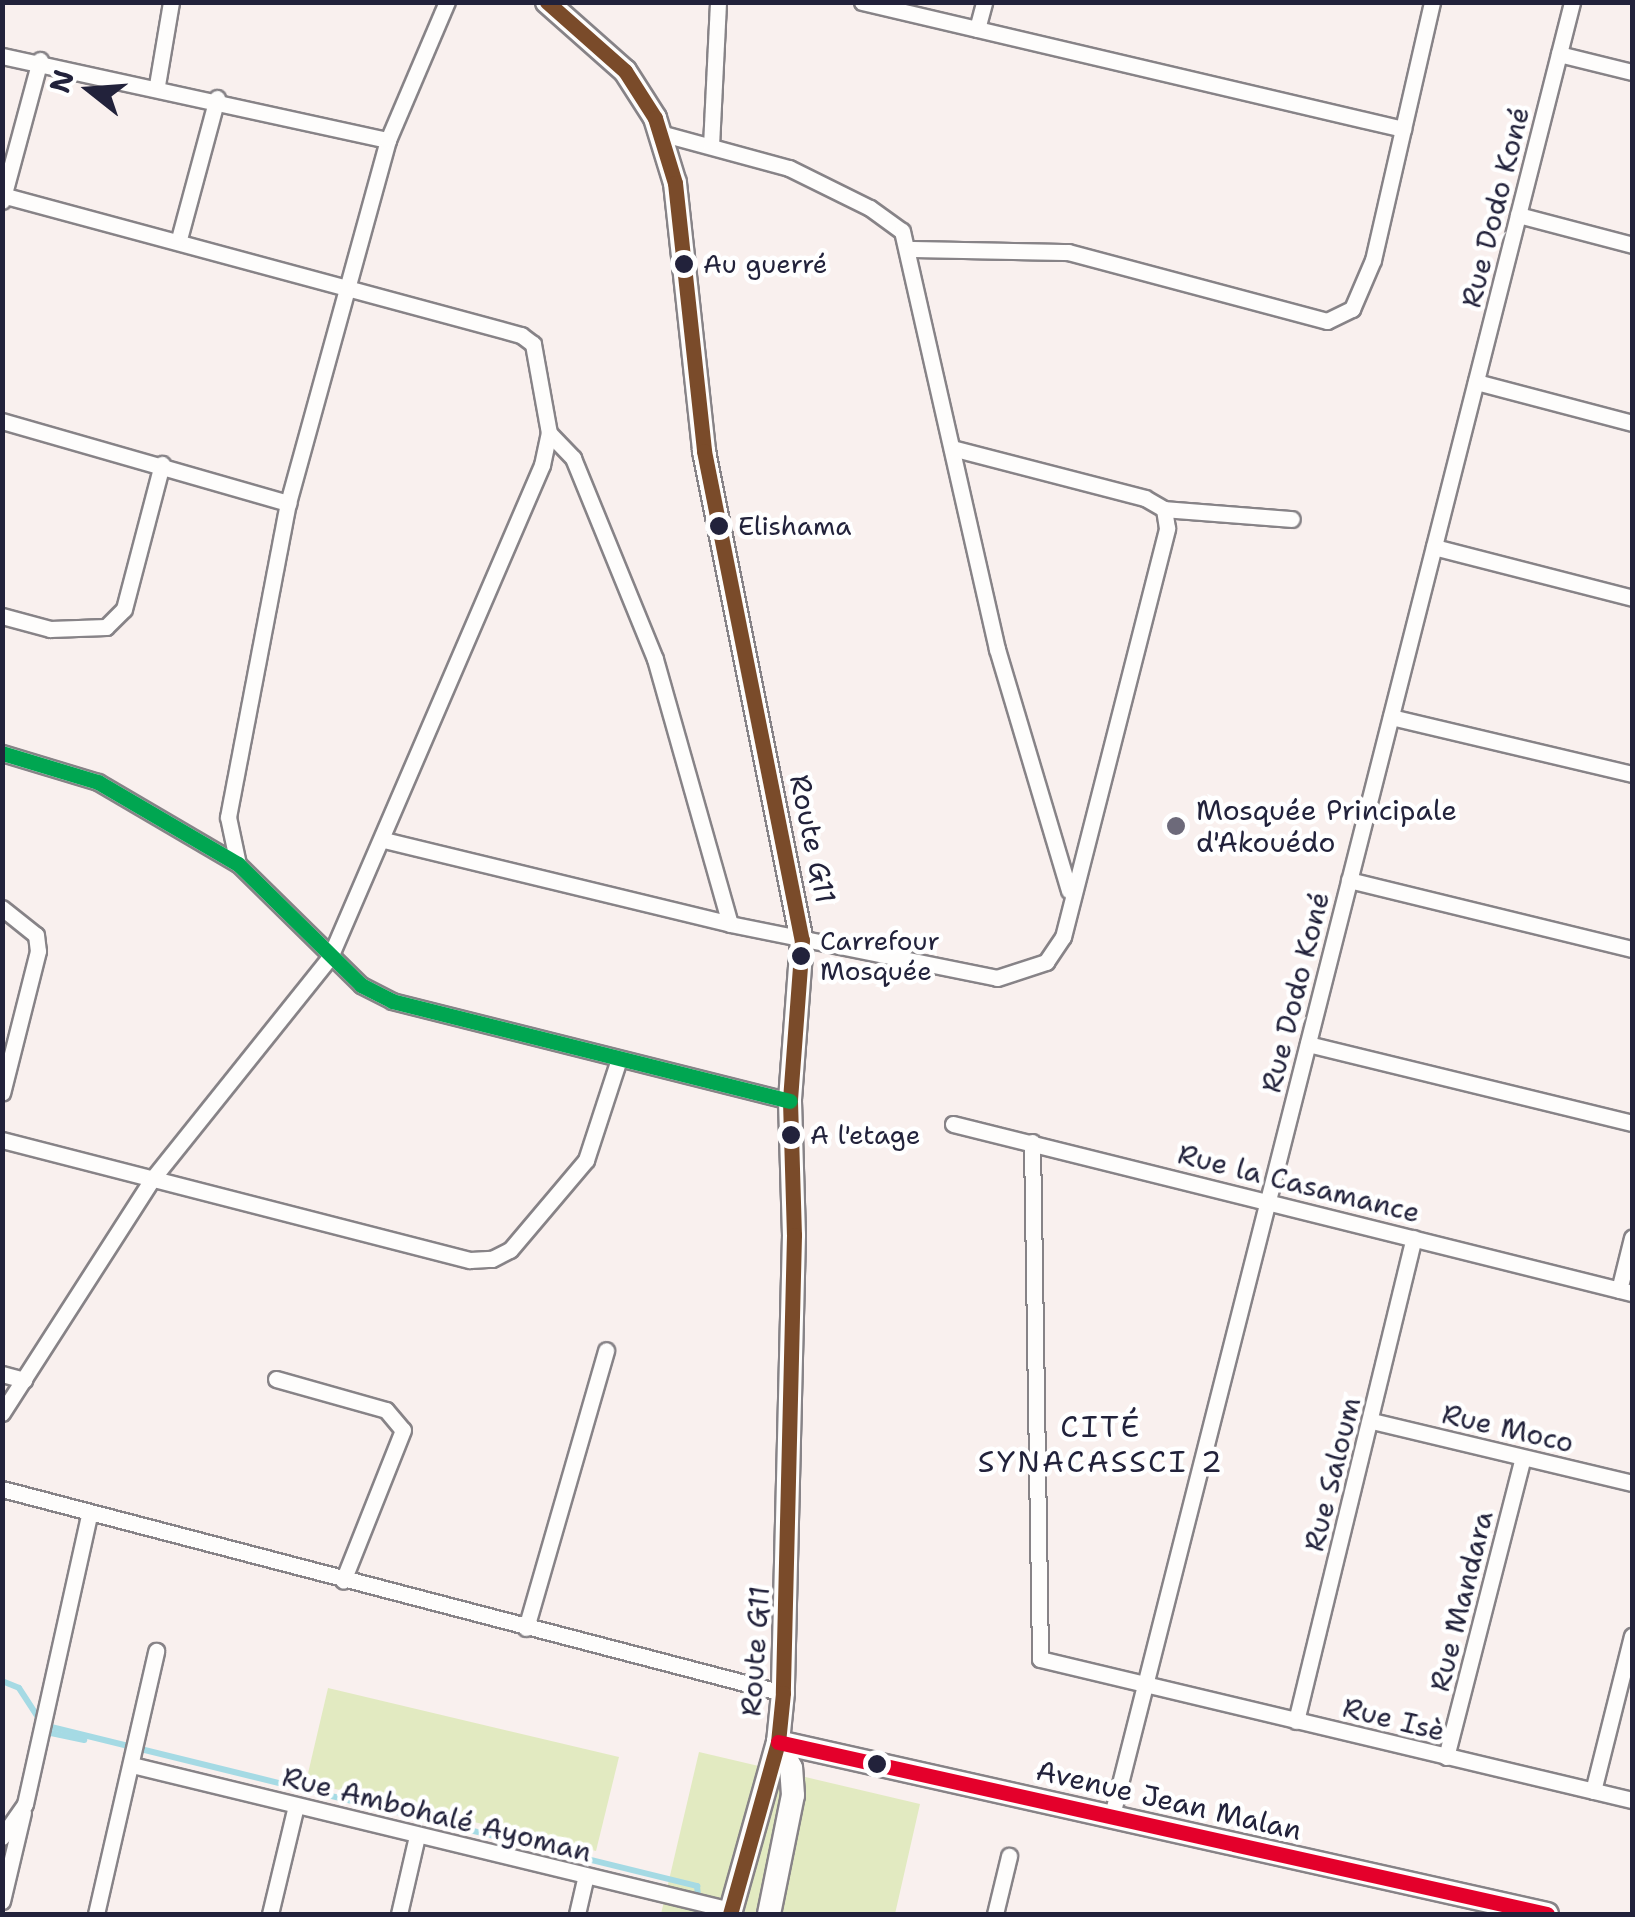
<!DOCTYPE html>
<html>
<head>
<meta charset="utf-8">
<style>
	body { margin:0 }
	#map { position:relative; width:1635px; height:1917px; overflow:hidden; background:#f9f0ee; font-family:"Shantell Sans",sans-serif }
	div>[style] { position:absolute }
	.green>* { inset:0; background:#e2eac1 }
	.stream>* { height:6px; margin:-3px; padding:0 3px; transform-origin:3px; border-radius:3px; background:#a5dae4 }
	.roads { filter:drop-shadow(2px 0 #878387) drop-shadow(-2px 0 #878387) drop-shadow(0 2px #878387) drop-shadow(0 -2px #878387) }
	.street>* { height:15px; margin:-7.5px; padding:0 7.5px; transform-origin:7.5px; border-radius:7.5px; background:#fefdfc }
	.secondary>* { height:22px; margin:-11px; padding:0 11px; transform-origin:11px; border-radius:11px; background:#fefdfc }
	.bus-1>* { height:15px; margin:-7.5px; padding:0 7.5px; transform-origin:7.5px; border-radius:7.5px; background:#7a4b2a }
	.bus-2>* { height:15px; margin:-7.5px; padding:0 7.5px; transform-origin:7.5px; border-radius:7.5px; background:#e4002b }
	.bus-3>* { height:15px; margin:-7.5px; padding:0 7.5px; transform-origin:7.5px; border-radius:7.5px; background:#00a651 }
	.dots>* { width:28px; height:28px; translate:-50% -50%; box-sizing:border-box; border:5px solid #fff; border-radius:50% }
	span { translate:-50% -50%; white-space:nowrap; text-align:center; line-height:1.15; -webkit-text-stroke:9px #fff; paint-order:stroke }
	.bus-label { font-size:26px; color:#22223b }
	.left { translate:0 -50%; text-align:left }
	.street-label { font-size:28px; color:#22223b }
	.poi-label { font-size:28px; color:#22223b }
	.neighbourhood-label { font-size:30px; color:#22223b; letter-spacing:2.5px }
	.frame { position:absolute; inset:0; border:5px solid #22223b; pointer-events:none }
	.north { position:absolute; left:40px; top:40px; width:100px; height:100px; -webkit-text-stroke:8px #fff; paint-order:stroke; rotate:287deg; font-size:28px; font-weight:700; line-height:40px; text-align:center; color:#22223b }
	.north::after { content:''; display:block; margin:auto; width:35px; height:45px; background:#22223b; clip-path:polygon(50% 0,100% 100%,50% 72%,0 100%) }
</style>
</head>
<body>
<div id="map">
	<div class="green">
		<div style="clip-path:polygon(328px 1688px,619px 1757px,596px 1851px,306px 1782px)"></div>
		<div style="clip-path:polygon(699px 1752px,920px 1804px,895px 1914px,661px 1914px)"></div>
	</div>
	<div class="stream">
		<div style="left:2px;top:1681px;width:18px;rotate:22deg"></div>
		<div style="left:19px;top:1688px;width:44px;rotate:57deg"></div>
		<div style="left:43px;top:1725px;width:674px;rotate:13.83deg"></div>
		<div style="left:697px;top:1886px;width:28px;rotate:84deg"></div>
		<div style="left:51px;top:1733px;width:34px;rotate:12deg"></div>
	</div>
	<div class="roads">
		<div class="street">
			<div style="left:862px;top:2px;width:556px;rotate:13.21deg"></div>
			<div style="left:977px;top:29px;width:28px;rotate:-75deg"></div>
			<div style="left:1559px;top:54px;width:75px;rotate:13.9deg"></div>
			<div style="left:2px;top:56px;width:395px;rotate:12.3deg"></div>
			<div style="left:157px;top:85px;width:84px;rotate:-80.4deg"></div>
			<div style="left:660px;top:133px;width:134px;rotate:15.2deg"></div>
			<div style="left:789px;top:168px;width:90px;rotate:26.3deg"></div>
			<div style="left:870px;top:208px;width:39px;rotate:36deg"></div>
			<div style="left:902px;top:231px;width:429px;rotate:77.2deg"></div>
			<div style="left:997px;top:649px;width:252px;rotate:73.4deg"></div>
			<div style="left:711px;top:146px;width:144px;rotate:-87.2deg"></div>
			<div style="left:2px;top:195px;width:538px;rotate:15.1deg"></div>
			<div style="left:521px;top:335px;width:15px;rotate:37deg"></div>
			<div style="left:533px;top:344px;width:90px;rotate:79.8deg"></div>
			<div style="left:2px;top:201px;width:146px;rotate:-74.9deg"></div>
			<div style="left:1518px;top:215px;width:118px;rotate:14.7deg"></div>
			<div style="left:179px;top:239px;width:146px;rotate:-74.9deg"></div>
			<div style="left:908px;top:249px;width:160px;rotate:1.1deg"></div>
			<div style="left:1068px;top:252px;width:268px;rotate:14.9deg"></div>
			<div style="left:1327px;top:321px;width:28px;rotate:-26deg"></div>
			<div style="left:1352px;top:309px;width:53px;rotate:-66.8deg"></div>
			<div style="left:1373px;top:260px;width:265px;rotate:-77.1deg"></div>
			<div style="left:1476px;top:382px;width:161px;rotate:14.7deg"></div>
			<div style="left:2px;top:421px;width:298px;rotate:16deg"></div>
			<div style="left:1164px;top:509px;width:128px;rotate:4.5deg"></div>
			<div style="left:1434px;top:547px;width:204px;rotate:14.4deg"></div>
			<div style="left:2px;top:616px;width:50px;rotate:15.2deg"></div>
			<div style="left:50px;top:629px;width:56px;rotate:-2deg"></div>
			<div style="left:106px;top:627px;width:25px;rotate:-45deg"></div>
			<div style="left:124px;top:609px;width:150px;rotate:-75.3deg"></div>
			<div style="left:1391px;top:717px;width:248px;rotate:13.3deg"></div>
			<div style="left:2px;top:753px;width:100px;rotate:16.8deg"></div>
			<div style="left:98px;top:782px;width:162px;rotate:30.4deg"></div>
			<div style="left:238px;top:864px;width:173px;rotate:44.5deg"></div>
			<div style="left:361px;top:985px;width:35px;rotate:27deg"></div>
			<div style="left:392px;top:1001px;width:410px;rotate:14.1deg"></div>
			<div style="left:384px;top:840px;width:356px;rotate:13.6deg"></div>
			<div style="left:730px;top:924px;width:272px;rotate:11.4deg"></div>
			<div style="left:997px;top:978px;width:52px;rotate:-18.1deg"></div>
			<div style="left:1046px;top:962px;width:30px;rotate:-56deg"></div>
			<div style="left:1063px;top:937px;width:422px;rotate:-75.7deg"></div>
			<div style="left:1167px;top:528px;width:19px;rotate:-99deg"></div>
			<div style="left:1164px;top:509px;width:22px;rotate:-150deg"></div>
			<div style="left:1145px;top:498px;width:199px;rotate:-165.5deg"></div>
			<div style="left:238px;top:864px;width:48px;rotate:-102deg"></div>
			<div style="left:228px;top:817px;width:320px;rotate:-79.2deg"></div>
			<div style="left:288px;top:503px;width:377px;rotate:-74.6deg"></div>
			<div style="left:388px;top:140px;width:150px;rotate:-66.9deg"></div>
			<div style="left:1349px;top:880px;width:291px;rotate:13.7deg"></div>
			<div style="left:2px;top:908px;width:43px;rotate:38.5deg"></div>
			<div style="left:36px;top:935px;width:16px;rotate:83deg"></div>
			<div style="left:38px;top:951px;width:146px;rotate:104.2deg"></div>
			<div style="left:1308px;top:1044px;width:333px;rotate:13.7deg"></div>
			<div style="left:953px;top:1124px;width:700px;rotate:13.98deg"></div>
			<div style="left:2px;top:1140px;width:483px;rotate:14.4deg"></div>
			<div style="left:470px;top:1260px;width:22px;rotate:-3deg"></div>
			<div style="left:492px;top:1259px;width:20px;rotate:-27deg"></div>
			<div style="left:510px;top:1250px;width:118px;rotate:-49.8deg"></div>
			<div style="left:586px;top:1160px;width:106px;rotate:-71.9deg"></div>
			<div style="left:1032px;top:1142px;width:517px;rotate:89.11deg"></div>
			<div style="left:1040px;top:1659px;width:609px;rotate:13.4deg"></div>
			<div style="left:1619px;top:1290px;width:54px;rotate:-76deg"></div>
			<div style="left:2px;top:1374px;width:23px;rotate:15deg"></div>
			<div style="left:276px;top:1379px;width:114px;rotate:15.7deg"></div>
			<div style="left:386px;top:1410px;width:26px;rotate:50deg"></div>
			<div style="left:403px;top:1430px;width:162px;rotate:111.7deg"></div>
			<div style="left:2px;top:1413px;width:279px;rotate:-57.3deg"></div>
			<div style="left:153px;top:1178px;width:283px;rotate:-51.3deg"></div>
			<div style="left:330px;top:957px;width:536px;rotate:-66.69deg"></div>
			<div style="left:542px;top:465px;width:33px;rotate:-78deg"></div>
			<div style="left:549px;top:433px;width:35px;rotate:46deg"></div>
			<div style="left:573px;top:458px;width:217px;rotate:67.8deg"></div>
			<div style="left:655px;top:659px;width:275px;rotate:74.2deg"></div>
			<div style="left:1372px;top:1421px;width:267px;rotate:13.4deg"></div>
			<div style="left:2px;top:1489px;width:807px;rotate:14.64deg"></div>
			<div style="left:526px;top:1628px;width:289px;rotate:-73.9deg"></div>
			<div style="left:1296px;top:1721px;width:497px;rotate:-76.3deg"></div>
			<div style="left:1446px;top:1757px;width:309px;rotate:-75.6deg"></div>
			<div style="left:132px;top:1765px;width:616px;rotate:13.61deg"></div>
			<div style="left:1593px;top:1791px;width:160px;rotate:-75.9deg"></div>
			<div style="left:1111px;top:1819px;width:1875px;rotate:-75.76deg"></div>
			<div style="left:2px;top:1837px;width:40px;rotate:-55.1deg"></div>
			<div style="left:25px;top:1804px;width:296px;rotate:-77.5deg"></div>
			<div style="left:2px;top:1901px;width:91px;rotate:-76.7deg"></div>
			<div style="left:96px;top:1914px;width:270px;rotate:-77.1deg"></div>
			<div style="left:270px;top:1914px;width:111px;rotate:-76.5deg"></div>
			<div style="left:399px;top:1914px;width:80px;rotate:-77deg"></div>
			<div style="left:577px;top:1914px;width:39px;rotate:-77deg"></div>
			<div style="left:995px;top:1914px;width:60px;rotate:-76.4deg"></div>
		</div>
		<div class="secondary">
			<div style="left:547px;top:2px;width:104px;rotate:41.5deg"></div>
			<div style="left:625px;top:71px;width:56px;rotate:57.4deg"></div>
			<div style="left:655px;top:118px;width:68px;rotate:72.9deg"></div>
			<div style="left:675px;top:183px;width:270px;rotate:83.8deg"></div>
			<div style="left:704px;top:451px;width:499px;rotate:78.7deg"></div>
			<div style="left:802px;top:940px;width:161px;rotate:94.3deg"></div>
			<div style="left:790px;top:1101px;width:134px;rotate:88.3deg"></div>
			<div style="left:794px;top:1235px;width:458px;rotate:91.4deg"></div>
			<div style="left:783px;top:1693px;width:49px;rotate:95.8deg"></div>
			<div style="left:778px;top:1742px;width:179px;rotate:105.6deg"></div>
			<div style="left:778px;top:1742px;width:788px;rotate:12.61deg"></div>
			<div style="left:769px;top:1914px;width:121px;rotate:-78.6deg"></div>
			<div style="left:793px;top:1795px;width:27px;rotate:-94deg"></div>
			<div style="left:791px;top:1768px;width:29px;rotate:-117deg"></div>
		</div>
	</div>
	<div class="bus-1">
		<div style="left:547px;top:2px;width:104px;rotate:41.5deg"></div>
		<div style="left:625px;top:71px;width:56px;rotate:57.4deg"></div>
		<div style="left:655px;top:118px;width:68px;rotate:72.9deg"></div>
		<div style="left:675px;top:183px;width:270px;rotate:83.8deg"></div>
		<div style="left:704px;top:451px;width:499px;rotate:78.7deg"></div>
		<div style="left:802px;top:940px;width:161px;rotate:94.3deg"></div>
		<div style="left:790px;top:1101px;width:134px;rotate:88.3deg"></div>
		<div style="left:794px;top:1235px;width:458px;rotate:91.4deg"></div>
		<div style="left:783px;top:1693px;width:49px;rotate:95.8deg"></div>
		<div style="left:778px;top:1742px;width:179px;rotate:105.6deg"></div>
	</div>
	<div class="bus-2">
		<div style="left:778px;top:1742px;width:788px;rotate:12.61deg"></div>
	</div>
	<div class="bus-3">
		<div style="left:2px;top:753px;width:100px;rotate:16.8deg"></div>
		<div style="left:98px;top:782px;width:162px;rotate:30.4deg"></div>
		<div style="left:238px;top:864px;width:173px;rotate:44.5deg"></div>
		<div style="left:361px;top:985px;width:35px;rotate:27deg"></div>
		<div style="left:392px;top:1001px;width:410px;rotate:14.1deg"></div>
	</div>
	<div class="dots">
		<div style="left:684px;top:264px;background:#22223b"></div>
		<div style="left:719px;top:526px;background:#22223b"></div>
		<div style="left:1176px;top:826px;background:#6d6a7a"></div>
		<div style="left:801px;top:956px;background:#22223b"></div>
		<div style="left:791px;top:1135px;background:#22223b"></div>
		<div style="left:877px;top:1764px;background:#22223b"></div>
	</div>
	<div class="bus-label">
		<span class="left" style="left:703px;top:264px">Au guerré</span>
		<span class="left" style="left:738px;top:526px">Elishama</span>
		<span class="left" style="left:820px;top:956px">Carrefour<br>Mosquée</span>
		<span class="left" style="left:810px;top:1135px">A l'etage</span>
	</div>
	<div class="street-label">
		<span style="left:1495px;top:207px;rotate:-76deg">Rue Dodo Koné</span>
		<span style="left:813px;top:839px;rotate:78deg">Route G11</span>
		<span style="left:1295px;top:992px;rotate:-76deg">Rue Dodo Koné</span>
		<span style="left:1299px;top:1183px;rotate:14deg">Rue la Casamance</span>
		<span style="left:1508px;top:1428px;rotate:13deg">Rue Moco</span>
		<span style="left:1332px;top:1474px;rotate:-76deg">Rue Saloum</span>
		<span style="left:1461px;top:1601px;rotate:-76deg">Rue Mandara</span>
		<span style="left:755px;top:1651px;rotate:-86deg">Route G11</span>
		<span style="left:1394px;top:1719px;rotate:14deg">Rue Isè</span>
		<span style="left:1169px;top:1800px;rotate:13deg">Avenue Jean Malan</span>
		<span style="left:437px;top:1814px;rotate:14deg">Rue Ambohalé Ayoman</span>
	</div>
	<div class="poi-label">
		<span class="left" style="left:1196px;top:826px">Mosquée Principale<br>d'Akouédo</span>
	</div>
	<div class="neighbourhood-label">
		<span style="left:1101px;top:1444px">CITÉ<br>SYNACASSCI 2</span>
	</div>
	<div class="frame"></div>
	<div class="north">N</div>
</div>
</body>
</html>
